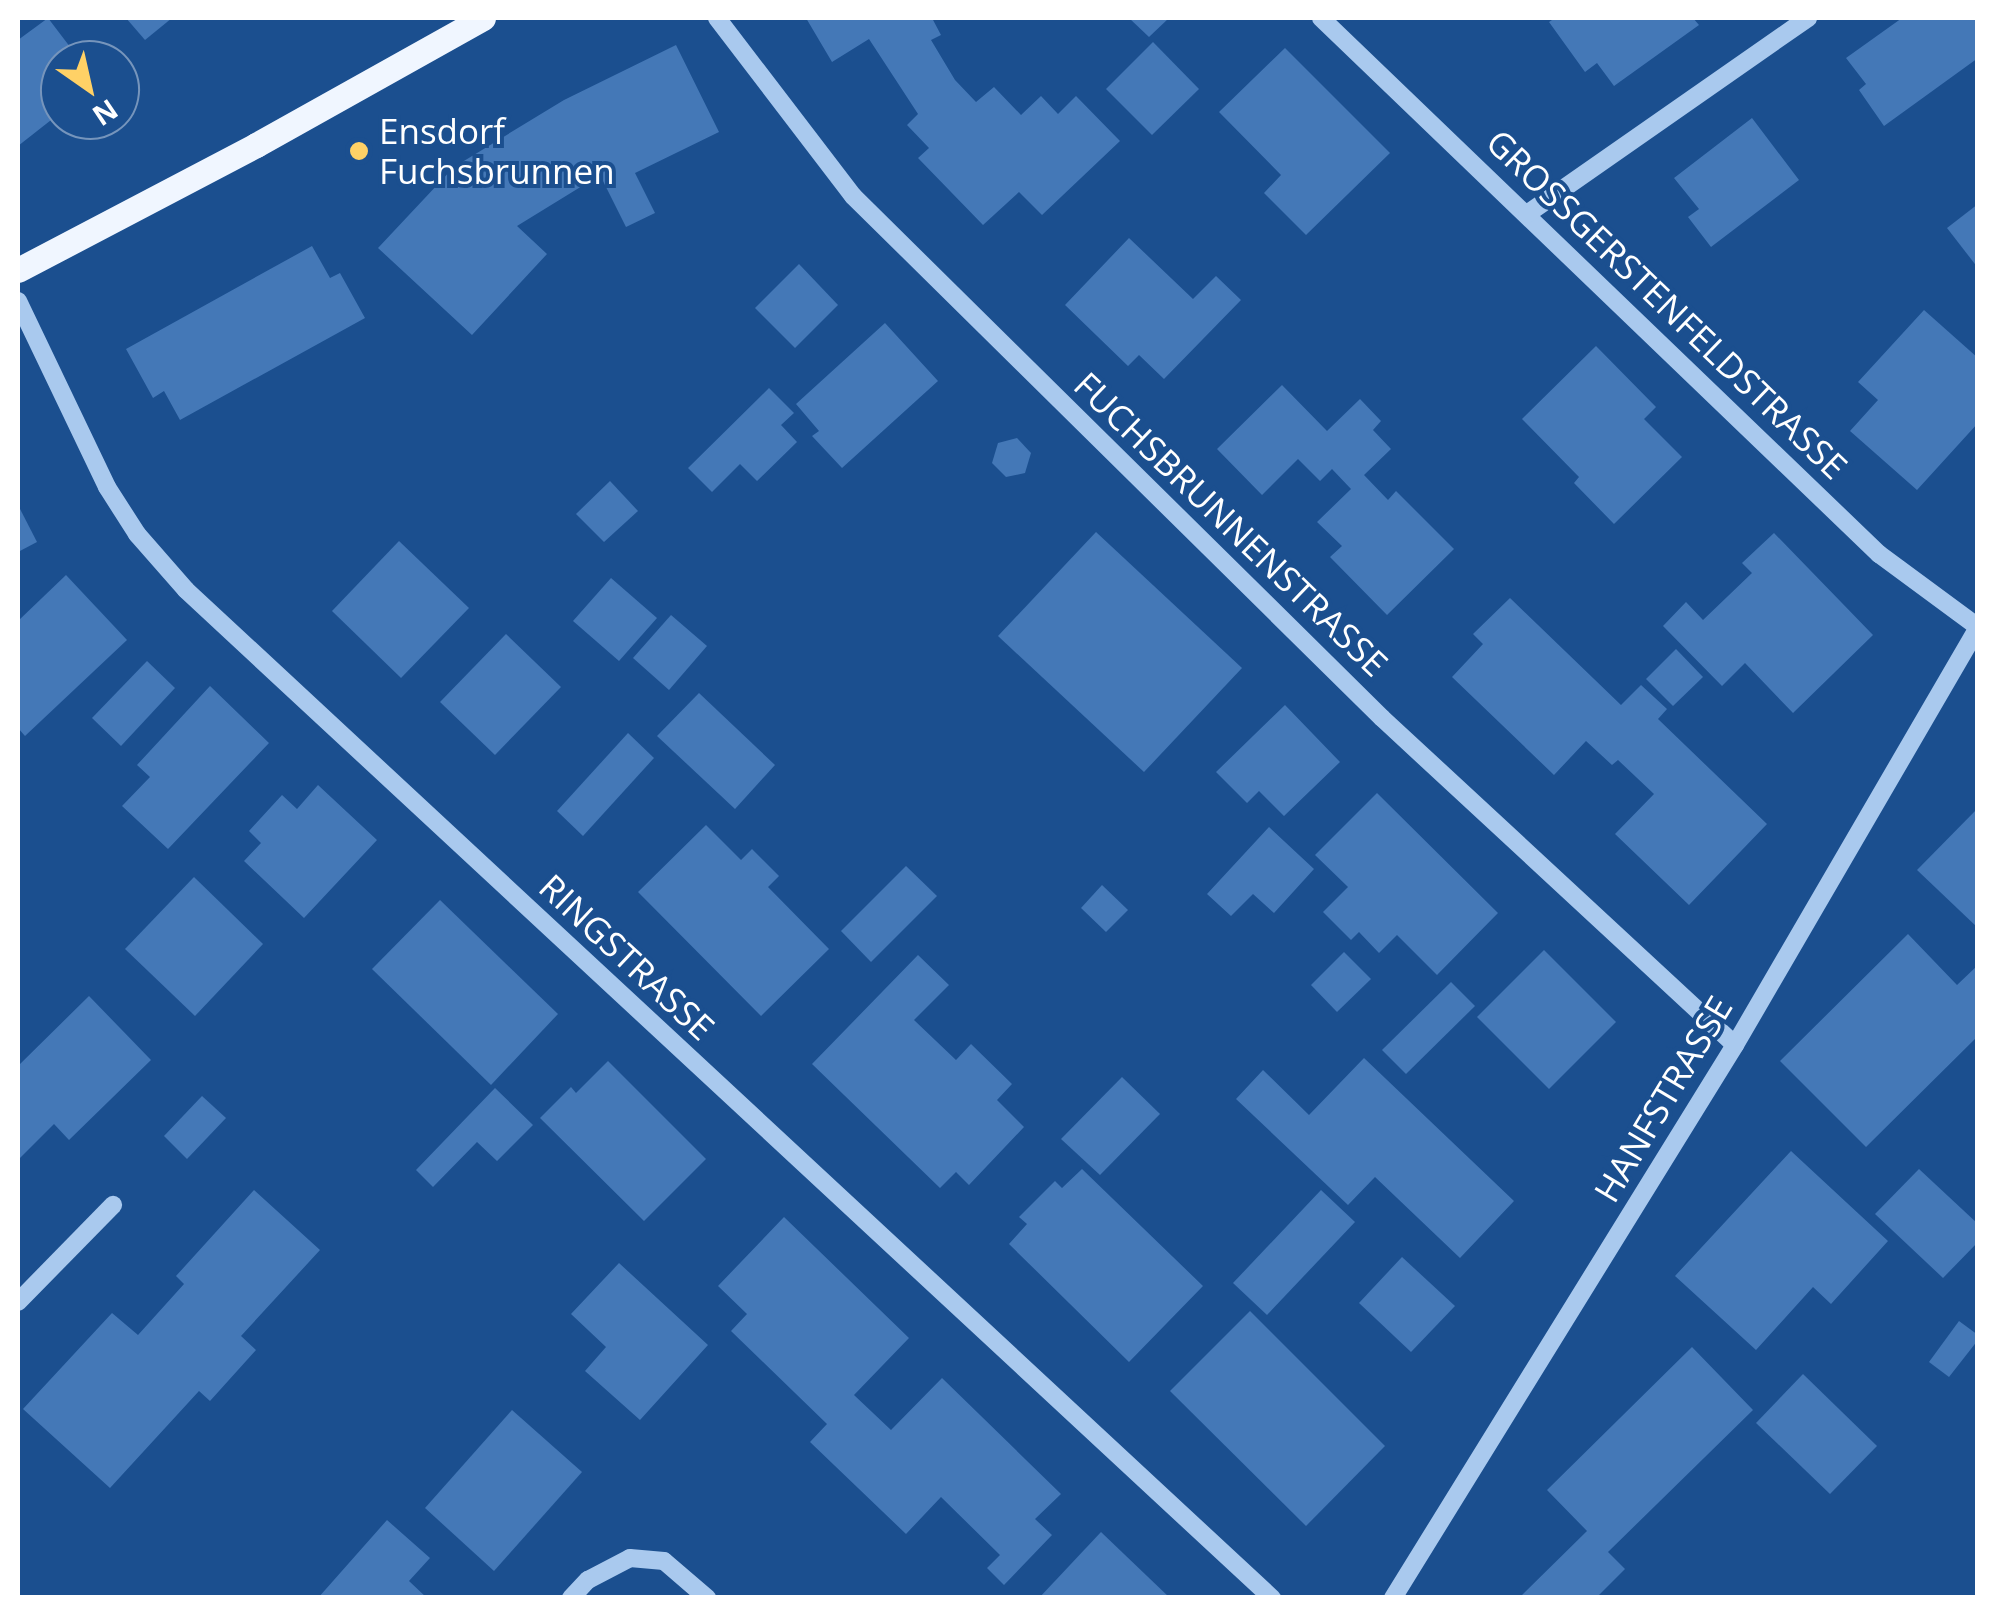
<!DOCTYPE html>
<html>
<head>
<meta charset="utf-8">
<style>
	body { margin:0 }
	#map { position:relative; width:1995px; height:1615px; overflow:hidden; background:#1b4f8f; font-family:"Open Sans",sans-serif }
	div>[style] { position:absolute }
	.building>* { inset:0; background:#4478b7 }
	.minor>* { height:18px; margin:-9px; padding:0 9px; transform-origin:9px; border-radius:9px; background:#a9c9ee }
	.major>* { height:25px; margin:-12.5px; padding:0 12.5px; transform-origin:12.5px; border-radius:12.5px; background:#f0f6ff }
	.dots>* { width:28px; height:28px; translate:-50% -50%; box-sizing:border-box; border:5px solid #1b4f8f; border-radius:50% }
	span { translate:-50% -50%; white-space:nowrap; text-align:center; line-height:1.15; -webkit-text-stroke:8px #1b4f8f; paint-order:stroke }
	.poi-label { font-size:35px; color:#fff }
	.left { translate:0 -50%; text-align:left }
	.street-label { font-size:35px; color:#fff }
	.frame { position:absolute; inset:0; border:20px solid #fff; pointer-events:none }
	.north { position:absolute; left:40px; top:40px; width:100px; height:100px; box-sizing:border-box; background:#1b4f8f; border:2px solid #7695bc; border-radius:50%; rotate:146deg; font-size:28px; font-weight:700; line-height:40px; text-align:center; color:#fff }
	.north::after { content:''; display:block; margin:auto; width:35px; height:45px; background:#ffd166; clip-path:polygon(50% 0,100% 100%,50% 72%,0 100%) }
</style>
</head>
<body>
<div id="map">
	<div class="building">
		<div style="clip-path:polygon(48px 18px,80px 60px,60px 60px,60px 113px,18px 146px,18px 40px)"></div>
		<div style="clip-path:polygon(126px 18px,172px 18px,145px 40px)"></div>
		<div style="clip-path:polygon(806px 18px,932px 18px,941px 35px,931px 40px,955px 80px,976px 102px,994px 87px,1021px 115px,1041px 96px,1058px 114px,1076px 96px,1120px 141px,1042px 215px,1019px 192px,983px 225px,918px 158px,929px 148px,907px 125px,918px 114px,869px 39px,832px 62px)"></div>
		<div style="clip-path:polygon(1129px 18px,1169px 18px,1149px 37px)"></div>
		<div style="clip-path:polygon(1555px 18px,1693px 18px,1699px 25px,1614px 86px,1597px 63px,1585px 72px,1549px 22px)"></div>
		<div style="clip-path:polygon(1902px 18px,1978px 18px,1978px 58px,1884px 126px,1859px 90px,1866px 84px,1846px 58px)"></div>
		<div style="clip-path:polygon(1153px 42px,1199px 89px,1152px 135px,1106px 89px)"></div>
		<div style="clip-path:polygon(676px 45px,719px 132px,635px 173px,655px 213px,626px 227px,600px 175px,517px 226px,547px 254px,472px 335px,378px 248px,454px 167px,564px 100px)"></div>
		<div style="clip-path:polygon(1285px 48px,1390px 153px,1306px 235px,1264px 193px,1281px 175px,1219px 112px)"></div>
		<div style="clip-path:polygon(1752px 118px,1799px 180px,1711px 247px,1688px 217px,1699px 209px,1674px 178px)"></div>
		<div style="clip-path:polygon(1978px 204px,1978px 268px,1947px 228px)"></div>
		<div style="clip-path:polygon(1129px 238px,1193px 299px,1216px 276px,1241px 300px,1164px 379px,1139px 355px,1128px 366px,1065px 305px)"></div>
		<div style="clip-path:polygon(312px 246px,330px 278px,340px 273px,365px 318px,180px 420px,164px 391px,153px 398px,126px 349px)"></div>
		<div style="clip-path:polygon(799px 264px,838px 305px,795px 348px,755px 308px)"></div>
		<div style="clip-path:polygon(1924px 310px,1978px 358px,1978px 423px,1917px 490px,1850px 431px,1878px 400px,1858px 382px)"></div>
		<div style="clip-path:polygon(885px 323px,938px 381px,842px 468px,812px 436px,819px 431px,796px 404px)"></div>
		<div style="clip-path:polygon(1596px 346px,1656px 407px,1644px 419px,1682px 457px,1614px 524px,1574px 483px,1579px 477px,1522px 419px)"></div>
		<div style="clip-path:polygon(1282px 385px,1327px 431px,1360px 399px,1381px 421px,1373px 430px,1391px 449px,1364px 475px,1388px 500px,1396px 491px,1454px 549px,1387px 615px,1330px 557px,1342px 546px,1317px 522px,1351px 489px,1332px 469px,1320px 481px,1298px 459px,1262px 495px,1217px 449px)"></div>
		<div style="clip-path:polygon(769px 388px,794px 413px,781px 425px,797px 442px,757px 481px,740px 464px,712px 492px,688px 468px)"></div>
		<div style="clip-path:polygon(1017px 438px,1031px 453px,1025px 473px,1006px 477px,992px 463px,998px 443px)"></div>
		<div style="clip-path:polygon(610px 481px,638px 511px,604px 542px,576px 514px)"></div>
		<div style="clip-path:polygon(18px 505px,37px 542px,18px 552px)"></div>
		<div style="clip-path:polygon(1096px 532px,1242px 668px,1144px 772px,998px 636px)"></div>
		<div style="clip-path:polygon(1774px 533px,1873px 635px,1793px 713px,1745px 663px,1722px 686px,1663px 626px,1686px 602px,1703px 620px,1752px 573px,1742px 563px)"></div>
		<div style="clip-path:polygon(399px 541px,469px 608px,401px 678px,332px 611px)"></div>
		<div style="clip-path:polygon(66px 575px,127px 640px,25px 736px,18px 728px,18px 621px)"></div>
		<div style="clip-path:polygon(611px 578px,657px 618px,619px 661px,573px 621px)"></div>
		<div style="clip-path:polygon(1510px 598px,1621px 705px,1641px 685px,1667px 709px,1658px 719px,1767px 824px,1689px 905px,1615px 834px,1654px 794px,1618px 760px,1612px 765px,1586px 741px,1554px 775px,1452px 677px,1483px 644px,1473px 634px)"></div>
		<div style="clip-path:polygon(671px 615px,707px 646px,669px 690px,633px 658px)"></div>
		<div style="clip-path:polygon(506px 634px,561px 687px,495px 755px,440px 702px)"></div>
		<div style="clip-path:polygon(1676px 649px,1703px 677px,1673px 706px,1646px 679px)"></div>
		<div style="clip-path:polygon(147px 661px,175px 688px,121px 746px,92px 718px)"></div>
		<div style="clip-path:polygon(210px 686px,269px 743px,168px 849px,122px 806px,150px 777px,137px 765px)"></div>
		<div style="clip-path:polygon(699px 693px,775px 765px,735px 809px,657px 736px)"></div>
		<div style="clip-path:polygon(1285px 705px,1340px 762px,1284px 816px,1259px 791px,1247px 803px,1216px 772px)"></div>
		<div style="clip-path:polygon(628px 733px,654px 758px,583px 836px,557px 811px)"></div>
		<div style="clip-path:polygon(318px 785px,377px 840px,304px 918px,244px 861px,261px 843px,249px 831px,282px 795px,297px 809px)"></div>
		<div style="clip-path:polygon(1377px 793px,1498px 913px,1437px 975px,1397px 935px,1379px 953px,1359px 932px,1351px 940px,1323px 912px,1348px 887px,1315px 855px)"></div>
		<div style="clip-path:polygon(1978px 808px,1978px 928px,1917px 870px)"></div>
		<div style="clip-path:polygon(706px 825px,741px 860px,752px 849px,779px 876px,768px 887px,829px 949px,761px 1016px,638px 892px)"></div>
		<div style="clip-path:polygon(1269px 827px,1314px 869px,1274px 913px,1253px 894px,1231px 916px,1207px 894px)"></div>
		<div style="clip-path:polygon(906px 866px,937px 896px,871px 962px,841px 931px)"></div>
		<div style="clip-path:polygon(194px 877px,263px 944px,195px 1016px,125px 949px)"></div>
		<div style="clip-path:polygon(1102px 885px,1128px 910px,1106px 932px,1081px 908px)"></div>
		<div style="clip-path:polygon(440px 900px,558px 1014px,491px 1085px,372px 969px)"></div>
		<div style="clip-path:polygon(1908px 934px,1957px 985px,1978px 965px,1978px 1036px,1866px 1147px,1780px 1061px)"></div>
		<div style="clip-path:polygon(1544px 950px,1616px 1022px,1549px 1089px,1477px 1017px)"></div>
		<div style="clip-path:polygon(1344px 952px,1371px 979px,1337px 1012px,1311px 985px)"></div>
		<div style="clip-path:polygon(918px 955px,949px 985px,914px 1020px,956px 1060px,971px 1044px,1012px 1084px,997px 1100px,1024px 1127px,969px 1185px,956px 1172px,940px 1188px,812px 1064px)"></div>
		<div style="clip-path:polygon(1451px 982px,1475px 1006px,1406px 1074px,1382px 1050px)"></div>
		<div style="clip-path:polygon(89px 996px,151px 1060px,69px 1140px,54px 1124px,18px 1160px,18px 1066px)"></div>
		<div style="clip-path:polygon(1364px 1058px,1514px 1201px,1460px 1258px,1375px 1177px,1348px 1205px,1236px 1099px,1263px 1070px,1309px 1115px)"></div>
		<div style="clip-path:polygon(608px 1061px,706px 1159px,644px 1221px,540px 1118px,571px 1087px,576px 1093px)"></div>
		<div style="clip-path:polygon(1122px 1077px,1160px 1114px,1100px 1175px,1061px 1139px)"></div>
		<div style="clip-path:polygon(495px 1088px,533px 1125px,497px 1161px,477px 1142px,433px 1187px,416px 1170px)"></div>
		<div style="clip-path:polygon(202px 1096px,226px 1118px,187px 1159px,164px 1136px)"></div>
		<div style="clip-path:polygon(1791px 1151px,1888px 1241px,1831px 1304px,1813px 1287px,1756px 1350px,1675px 1276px)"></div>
		<div style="clip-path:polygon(1082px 1169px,1203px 1286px,1129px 1362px,1009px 1244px,1027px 1224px,1019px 1217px,1055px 1181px,1062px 1188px)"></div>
		<div style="clip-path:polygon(1919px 1169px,1978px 1224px,1978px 1242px,1943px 1278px,1875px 1214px)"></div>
		<div style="clip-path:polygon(254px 1190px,320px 1250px,241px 1336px,256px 1350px,210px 1401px,199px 1391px,110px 1488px,23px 1409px,112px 1313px,138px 1335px,184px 1284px,176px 1276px)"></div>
		<div style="clip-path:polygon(1321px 1190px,1355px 1222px,1267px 1315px,1233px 1283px)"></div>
		<div style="clip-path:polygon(784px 1217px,909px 1338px,854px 1395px,891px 1430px,942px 1378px,1061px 1494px,1035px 1519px,1052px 1535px,1004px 1585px,987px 1568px,1000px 1555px,941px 1497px,906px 1534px,810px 1442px,827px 1424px,731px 1331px,747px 1314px,718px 1286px)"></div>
		<div style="clip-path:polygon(1402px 1257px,1455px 1306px,1411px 1352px,1359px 1303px)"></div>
		<div style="clip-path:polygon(619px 1263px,708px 1345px,640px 1420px,585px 1371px,606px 1347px,571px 1314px)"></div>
		<div style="clip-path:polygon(1250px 1311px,1385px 1446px,1306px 1526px,1170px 1391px)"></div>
		<div style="clip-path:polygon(1959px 1321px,1978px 1335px,1978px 1340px,1949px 1377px,1929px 1362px)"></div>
		<div style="clip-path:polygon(1692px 1347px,1753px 1410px,1608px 1552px,1625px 1569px,1596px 1598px,1519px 1598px,1587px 1531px,1547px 1490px)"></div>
		<div style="clip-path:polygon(1803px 1374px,1877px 1446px,1830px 1494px,1756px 1423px)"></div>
		<div style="clip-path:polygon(512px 1410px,582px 1472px,494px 1571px,425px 1508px)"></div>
		<div style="clip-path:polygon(387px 1520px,430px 1558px,409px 1581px,427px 1598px,318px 1598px)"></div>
		<div style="clip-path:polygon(1101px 1532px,1170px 1598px,1039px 1598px)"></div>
	</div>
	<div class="minor">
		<div style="left:717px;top:18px;width:224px;rotate:52.6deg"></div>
		<div style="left:853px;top:196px;width:743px;rotate:44.62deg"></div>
		<div style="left:1382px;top:718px;width:481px;rotate:42.8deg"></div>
		<div style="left:1321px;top:18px;width:774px;rotate:43.85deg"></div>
		<div style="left:1879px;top:554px;width:123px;rotate:36.4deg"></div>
		<div style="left:1527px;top:214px;width:343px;rotate:-34.9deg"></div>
		<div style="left:18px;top:301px;width:206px;rotate:64.4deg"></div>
		<div style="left:107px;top:487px;width:56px;rotate:57.4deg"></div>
		<div style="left:137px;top:534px;width:74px;rotate:48.8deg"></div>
		<div style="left:186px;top:590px;width:1482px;rotate:42.87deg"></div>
		<div style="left:18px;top:1302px;width:136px;rotate:-45.6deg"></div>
		<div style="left:571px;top:1598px;width:25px;rotate:-47deg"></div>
		<div style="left:588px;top:1580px;width:47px;rotate:-27.6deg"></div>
		<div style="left:630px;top:1558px;width:34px;rotate:5deg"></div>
		<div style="left:664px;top:1561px;width:57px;rotate:40.7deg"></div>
		<div style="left:1393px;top:1598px;width:650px;rotate:-58.27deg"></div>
		<div style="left:1735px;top:1045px;width:483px;rotate:-59.8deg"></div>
	</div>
	<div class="major">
		<div style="left:18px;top:270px;width:269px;rotate:-27.7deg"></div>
		<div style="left:256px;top:145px;width:260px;rotate:-29.2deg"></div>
	</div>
	<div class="dots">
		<div style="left:359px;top:151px;background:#ffd166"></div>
	</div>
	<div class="poi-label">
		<span class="left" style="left:379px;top:151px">Ensdorf<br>Fuchsbrunnen</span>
	</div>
	<div class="street-label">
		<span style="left:1667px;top:304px;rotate:44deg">GROSSGERSTENFELDSTRASSE</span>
		<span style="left:1231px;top:524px;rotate:44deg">FUCHSBRUNNENSTRASSE</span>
		<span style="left:627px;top:957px;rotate:43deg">RINGSTRASSE</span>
		<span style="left:1663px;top:1099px;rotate:-59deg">HANFSTRASSE</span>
	</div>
	<div class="frame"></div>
	<div class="north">N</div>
</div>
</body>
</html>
